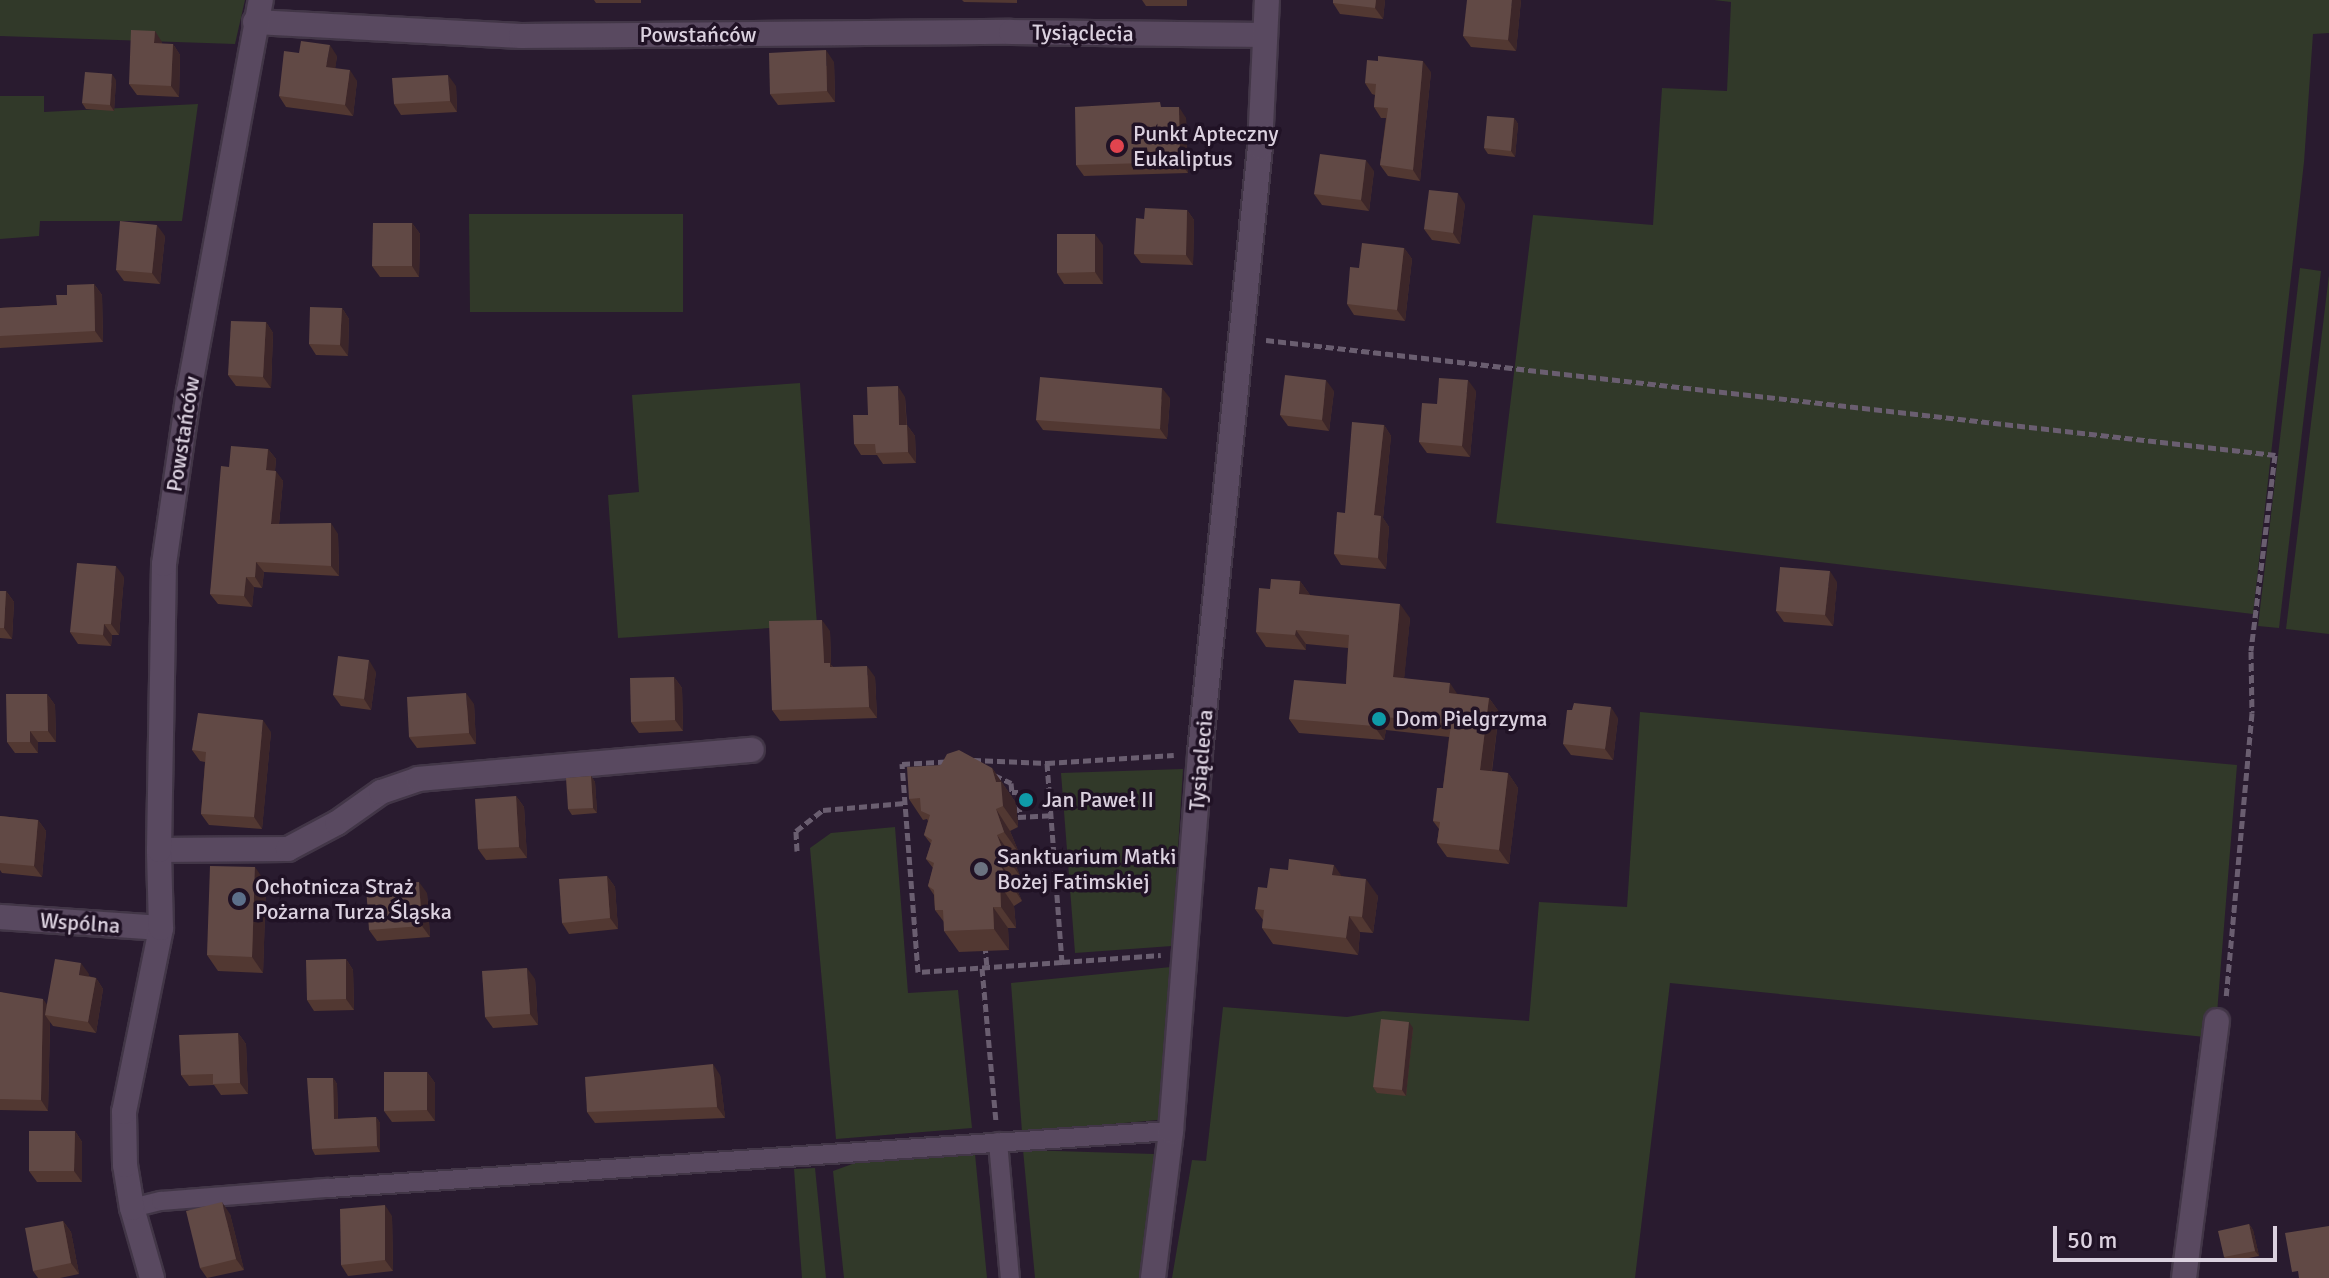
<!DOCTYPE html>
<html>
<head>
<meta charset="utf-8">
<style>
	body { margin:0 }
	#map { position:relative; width:2329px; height:1278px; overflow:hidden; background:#291b2f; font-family:Signika,sans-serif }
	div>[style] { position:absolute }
	.green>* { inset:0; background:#313929 }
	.path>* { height:5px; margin-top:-2.5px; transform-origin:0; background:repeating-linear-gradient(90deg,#6a5e70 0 8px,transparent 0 12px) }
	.roads { filter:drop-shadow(2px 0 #423647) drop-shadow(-2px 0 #423647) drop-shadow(0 2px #423647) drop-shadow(0 -2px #423647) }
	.lane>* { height:18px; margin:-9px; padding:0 9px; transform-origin:9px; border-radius:9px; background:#594960 }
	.street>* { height:24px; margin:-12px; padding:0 12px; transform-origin:12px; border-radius:12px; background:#594960 }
	.wall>* { inset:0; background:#523832 }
	.shaded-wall>* { inset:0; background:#3c2629 }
	.building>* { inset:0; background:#614945 }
	.dots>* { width:22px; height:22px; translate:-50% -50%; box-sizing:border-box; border:4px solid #201225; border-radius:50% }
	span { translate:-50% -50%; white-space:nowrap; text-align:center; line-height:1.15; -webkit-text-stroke:7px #201225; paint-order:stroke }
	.street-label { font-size:22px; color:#dbd1df }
	.poi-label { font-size:22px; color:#dbd1df }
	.left { translate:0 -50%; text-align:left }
	.scale { position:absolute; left:2053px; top:1226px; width:224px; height:36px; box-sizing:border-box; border:4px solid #dbd1df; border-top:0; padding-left:10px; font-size:24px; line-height:28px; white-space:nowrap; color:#dbd1df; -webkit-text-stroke:6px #201225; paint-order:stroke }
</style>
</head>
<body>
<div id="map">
	<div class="green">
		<div style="clip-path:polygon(0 0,245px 0,235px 44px,0 36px)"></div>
		<div style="clip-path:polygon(1714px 0,2329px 0,2329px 33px,2313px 34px,2304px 162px,2253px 614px,1496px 523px,1533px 215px,1653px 225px,1662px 88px,1727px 91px,1731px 2px)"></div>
		<div style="clip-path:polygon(0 96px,44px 96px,44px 112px,198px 104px,182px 221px,40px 221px,39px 236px,0 239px)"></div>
		<div style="clip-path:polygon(469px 214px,683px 214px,683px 312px,470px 312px)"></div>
		<div style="clip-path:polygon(2300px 268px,2321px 271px,2279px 628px,2258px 626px)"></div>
		<div style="clip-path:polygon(2329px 275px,2329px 634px,2286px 629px)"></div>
		<div style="clip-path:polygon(800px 383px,817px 625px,618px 638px,608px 495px,639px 492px,632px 395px)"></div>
		<div style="clip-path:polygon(1640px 712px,2237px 765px,2215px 1038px,1670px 983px,1635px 1278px,1172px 1278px,1192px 1160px,1206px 1161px,1223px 1007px,1347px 1017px,1383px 1011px,1529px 1021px,1539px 902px,1627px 907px)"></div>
		<div style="clip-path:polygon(1183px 769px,1172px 946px,1075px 953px,1061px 773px)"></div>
		<div style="clip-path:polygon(895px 827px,908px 993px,958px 990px,972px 1128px,836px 1139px,810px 848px,831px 833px)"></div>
		<div style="clip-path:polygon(1171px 967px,1158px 1120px,1022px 1132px,1011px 983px)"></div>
		<div style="clip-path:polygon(1023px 1150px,1154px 1154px,1143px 1278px,1035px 1278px)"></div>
		<div style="clip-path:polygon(975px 1154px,987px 1278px,844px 1278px,833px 1171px,855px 1163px)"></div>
		<div style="clip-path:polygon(815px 1168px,826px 1278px,802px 1278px,794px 1169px)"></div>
	</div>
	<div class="path">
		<div style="left:1266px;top:340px;width:1016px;rotate:6.5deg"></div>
		<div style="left:2275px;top:455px;width:197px;rotate:97deg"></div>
		<div style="left:2251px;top:651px;width:62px;rotate:89.1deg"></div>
		<div style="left:2252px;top:713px;width:284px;rotate:95.2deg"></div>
		<div style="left:973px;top:760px;width:74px;rotate:2.3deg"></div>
		<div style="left:1047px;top:763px;width:200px;rotate:85.7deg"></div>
		<div style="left:1062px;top:962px;width:144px;rotate:176deg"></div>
		<div style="left:918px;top:972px;width:209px;rotate:-94.4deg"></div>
		<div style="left:902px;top:764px;width:71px;rotate:-3.2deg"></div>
		<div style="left:1047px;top:763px;width:127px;rotate:-3.6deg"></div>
		<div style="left:994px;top:775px;width:19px;rotate:25deg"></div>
		<div style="left:1011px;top:783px;width:9px;rotate:84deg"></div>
		<div style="left:1012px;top:792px;width:6px"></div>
		<div style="left:1018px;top:792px;width:25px;rotate:85deg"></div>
		<div style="left:1018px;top:817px;width:33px;rotate:-3deg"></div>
		<div style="left:797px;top:851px;width:20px;rotate:-93deg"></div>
		<div style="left:796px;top:831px;width:34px;rotate:-38deg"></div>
		<div style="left:823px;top:810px;width:82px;rotate:-4.9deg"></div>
		<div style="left:985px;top:945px;width:23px;rotate:85deg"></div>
		<div style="left:1062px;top:962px;width:99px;rotate:-4deg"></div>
		<div style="left:982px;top:968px;width:154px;rotate:84.8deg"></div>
	</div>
	<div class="roads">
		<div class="lane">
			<div style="left:998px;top:1142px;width:137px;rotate:85deg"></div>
			<div style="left:132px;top:1208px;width:30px;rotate:-14deg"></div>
			<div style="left:161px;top:1201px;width:168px;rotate:-4.5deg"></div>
			<div style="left:328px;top:1188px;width:845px;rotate:-3.87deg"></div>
		</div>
		<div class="street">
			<div style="left:255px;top:22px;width:266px;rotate:3deg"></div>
			<div style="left:521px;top:36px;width:490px;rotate:-0.5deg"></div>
			<div style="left:1011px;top:32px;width:253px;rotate:0.7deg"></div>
			<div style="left:159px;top:850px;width:129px;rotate:-0.4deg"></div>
			<div style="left:288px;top:849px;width:55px;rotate:-28deg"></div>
			<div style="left:337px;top:823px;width:54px;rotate:-35.2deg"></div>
			<div style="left:381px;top:792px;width:39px;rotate:-19deg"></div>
			<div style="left:418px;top:779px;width:335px;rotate:-5deg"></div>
			<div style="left:0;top:917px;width:161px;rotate:3.9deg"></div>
			<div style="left:152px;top:1278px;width:73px;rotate:-105.9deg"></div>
			<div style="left:132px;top:1208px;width:44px;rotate:-99.2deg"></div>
			<div style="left:125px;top:1165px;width:53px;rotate:-91.1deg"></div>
			<div style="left:124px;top:1112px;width:188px;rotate:-78.6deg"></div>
			<div style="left:161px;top:928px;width:78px;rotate:-91.5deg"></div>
			<div style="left:159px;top:850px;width:286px;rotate:-89deg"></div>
			<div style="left:164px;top:564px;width:175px;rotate:-81.8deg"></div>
			<div style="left:189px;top:391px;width:398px;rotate:-79.6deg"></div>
			<div style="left:1153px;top:1278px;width:148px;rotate:-83deg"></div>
			<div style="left:1171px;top:1131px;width:379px;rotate:-85.6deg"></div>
			<div style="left:1200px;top:753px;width:609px;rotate:-84.35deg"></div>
			<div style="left:1260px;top:147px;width:147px;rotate:-87.3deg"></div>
			<div style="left:2184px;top:1278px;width:259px;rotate:-82.7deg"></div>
		</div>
	</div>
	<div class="wall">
		<div style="clip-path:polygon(594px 0,641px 0,641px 3px,596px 3px)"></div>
		<div style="clip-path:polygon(962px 0,1017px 0,1017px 3px,964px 2px)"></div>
		<div style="clip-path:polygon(1142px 0,1187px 0,1187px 6px,1146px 6px)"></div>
		<div style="clip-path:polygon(1385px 0,1383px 19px,1340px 14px,1333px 3px)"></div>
		<div style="clip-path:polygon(1521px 0,1516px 51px,1471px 47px,1463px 36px)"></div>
		<div style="clip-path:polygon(155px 31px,162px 44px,173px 44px,180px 55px,179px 97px,137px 95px,129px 84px)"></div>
		<div style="clip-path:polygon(337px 56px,335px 68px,357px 81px,353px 116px,286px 107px,279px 96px)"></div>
		<div style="clip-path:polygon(834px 62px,835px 102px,778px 105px,770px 94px)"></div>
		<div style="clip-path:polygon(1431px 72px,1420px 181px,1388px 176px,1380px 165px,1386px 118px,1381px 118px,1374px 107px,1375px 95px,1372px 94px,1365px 83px)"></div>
		<div style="clip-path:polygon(116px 80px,114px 111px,86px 109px,82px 103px)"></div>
		<div style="clip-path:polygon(456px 86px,457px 112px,401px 115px,394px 104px)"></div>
		<div style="clip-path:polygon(1163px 107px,1186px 118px,1188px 173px,1084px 176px,1076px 165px)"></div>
		<div style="clip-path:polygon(1514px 118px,1518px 124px,1515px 157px,1488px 154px,1484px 148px)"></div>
		<div style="clip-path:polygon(1374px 171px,1369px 211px,1322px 205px,1314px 194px)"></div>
		<div style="clip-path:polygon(1465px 204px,1460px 244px,1432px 240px,1424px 229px)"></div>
		<div style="clip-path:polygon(1187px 210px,1194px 220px,1193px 265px,1141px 263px,1134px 254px,1144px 219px)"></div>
		<div style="clip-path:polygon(412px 223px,420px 234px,419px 277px,380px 277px,372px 266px)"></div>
		<div style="clip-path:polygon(165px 236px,160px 284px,124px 281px,116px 270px)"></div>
		<div style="clip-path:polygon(1103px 245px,1103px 284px,1064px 284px,1057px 273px)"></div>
		<div style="clip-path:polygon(1404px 248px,1412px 259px,1405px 321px,1354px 315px,1347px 304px,1359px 268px)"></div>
		<div style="clip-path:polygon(94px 284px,102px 295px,103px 342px,0 348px,0 308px,57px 305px,67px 295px)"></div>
		<div style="clip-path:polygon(342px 308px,349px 319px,348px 356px,316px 355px,309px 344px)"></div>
		<div style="clip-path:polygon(266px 322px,273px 333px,271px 388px,236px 386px,228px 375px)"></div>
		<div style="clip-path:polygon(1334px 391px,1329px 431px,1288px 426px,1280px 415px)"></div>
		<div style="clip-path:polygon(1476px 391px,1470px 457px,1427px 453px,1419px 442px,1437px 404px)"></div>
		<div style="clip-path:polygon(905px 397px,907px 425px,915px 436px,916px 463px,883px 464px,877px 455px,861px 455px,854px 444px,868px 415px)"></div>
		<div style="clip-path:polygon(1170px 398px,1167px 439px,1043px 430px,1036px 420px)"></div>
		<div style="clip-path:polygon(1384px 425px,1391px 436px,1383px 518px,1389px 527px,1386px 569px,1341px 565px,1334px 554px,1345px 513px)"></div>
		<div style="clip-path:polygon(268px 449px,276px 459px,275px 471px,283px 481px,279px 524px,338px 534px,339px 576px,264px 572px,262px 588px,254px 587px,252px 607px,218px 604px,210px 594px,229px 467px)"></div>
		<div style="clip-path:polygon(124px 577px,119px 635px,112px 635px,111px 646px,78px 644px,70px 632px)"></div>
		<div style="clip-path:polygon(1300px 581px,1310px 595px,1410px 618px,1404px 678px,1458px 694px,1489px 698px,1499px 712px,1492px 771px,1508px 773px,1518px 788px,1509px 864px,1447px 857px,1437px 843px,1439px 829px,1433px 821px,1443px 788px,1449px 737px,1386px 730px,1384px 740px,1299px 733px,1289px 719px,1346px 684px,1348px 648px,1306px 644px,1306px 650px,1266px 647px,1256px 632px,1270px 589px)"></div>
		<div style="clip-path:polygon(1837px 582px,1833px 626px,1784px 622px,1776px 611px)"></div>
		<div style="clip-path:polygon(0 591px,6px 591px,14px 602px,12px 639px,0 638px)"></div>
		<div style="clip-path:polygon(830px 631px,831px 665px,833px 667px,875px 677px,877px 718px,780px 721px,772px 710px)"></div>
		<div style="clip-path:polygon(376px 672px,371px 710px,341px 706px,333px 695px)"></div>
		<div style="clip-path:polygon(674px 677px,682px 688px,683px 731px,639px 733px,631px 722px)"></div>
		<div style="clip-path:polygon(47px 694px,55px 705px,56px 742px,38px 742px,38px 753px,15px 753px,7px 742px)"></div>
		<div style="clip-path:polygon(474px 704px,476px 744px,417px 748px,409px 737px)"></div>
		<div style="clip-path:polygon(1618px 718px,1613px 760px,1571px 755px,1563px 744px)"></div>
		<div style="clip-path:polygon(271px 732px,262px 829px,209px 825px,201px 814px,205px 762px,200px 761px,192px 750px)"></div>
		<div style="clip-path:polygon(992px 768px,1016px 803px,1018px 827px,1010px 831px,1019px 853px,1012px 856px,1020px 876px,1013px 881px,1022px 901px,1014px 906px,1016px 928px,1008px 928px,1009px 950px,959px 952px,944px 931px,944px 922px,935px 910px,934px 895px,928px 886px,933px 868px,926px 859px,931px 844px,924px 835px,928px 821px,927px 819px,923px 820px,909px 799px)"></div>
		<div style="clip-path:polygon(591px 776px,595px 782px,597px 813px,572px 815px,568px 809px)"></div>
		<div style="clip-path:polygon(516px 796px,524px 807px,527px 858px,486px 860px,478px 849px)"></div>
		<div style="clip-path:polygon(0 816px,38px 820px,46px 831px,42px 877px,2px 873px,0 870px)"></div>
		<div style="clip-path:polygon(607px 876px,615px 887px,618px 929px,569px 934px,562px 923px)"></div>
		<div style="clip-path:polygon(1342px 876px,1378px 896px,1373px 933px,1360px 932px,1358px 955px,1273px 944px,1262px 928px,1263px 920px,1255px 909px,1267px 888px)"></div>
		<div style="clip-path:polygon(266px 883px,263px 973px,218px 971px,207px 955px)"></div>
		<div style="clip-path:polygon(427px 893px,430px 937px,377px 941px,369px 930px)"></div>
		<div style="clip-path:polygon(346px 959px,353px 970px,354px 1010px,314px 1011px,307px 1000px)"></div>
		<div style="clip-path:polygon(89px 974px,88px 976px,96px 978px,103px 989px,96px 1033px,53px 1026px,50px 1022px,48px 1111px,0 1110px,0 992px,47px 1005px)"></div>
		<div style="clip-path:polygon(535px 979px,538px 1025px,493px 1028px,485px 1017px)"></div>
		<div style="clip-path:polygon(1413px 1028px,1406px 1096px,1377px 1093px,1373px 1087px)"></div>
		<div style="clip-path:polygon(238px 1033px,246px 1044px,248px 1094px,221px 1095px,214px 1085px,189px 1086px,181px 1075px)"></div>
		<div style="clip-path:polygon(427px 1072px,435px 1083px,435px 1121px,392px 1122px,384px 1111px)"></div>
		<div style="clip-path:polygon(720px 1075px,725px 1118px,595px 1123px,587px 1112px)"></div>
		<div style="clip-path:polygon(333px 1078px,337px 1084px,338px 1119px,376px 1117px,380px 1123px,380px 1152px,315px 1155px,312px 1149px)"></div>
		<div style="clip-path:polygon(75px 1131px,82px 1142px,82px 1182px,37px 1182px,29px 1171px)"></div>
		<div style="clip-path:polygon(230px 1214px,244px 1270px,207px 1278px,200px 1268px)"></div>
		<div style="clip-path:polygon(392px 1216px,393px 1271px,348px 1276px,341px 1265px)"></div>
		<div style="clip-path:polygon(63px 1221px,71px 1232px,79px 1274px,60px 1278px,38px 1278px,33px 1271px)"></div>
		<div style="clip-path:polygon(2249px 1224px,2253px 1230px,2259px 1256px,2228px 1262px,2224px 1257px)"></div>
	</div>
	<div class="shaded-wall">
		<div style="clip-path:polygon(1376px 0,1385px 0,1383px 19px,1375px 8px)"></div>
		<div style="clip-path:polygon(1512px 0,1521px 0,1516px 51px,1508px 40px)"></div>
		<div style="clip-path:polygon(155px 31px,162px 42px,162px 54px,154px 43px)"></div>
		<div style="clip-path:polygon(173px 44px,180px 55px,179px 97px,171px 86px)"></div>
		<div style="clip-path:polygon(330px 45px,337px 56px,334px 78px,326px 67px)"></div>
		<div style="clip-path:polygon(826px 50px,834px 62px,835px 102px,827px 91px)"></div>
		<div style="clip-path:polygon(1423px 61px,1431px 72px,1420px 181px,1413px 170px)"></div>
		<div style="clip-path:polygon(350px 70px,357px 81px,353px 116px,345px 105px)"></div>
		<div style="clip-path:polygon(112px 74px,116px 80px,114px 111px,110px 105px)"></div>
		<div style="clip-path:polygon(448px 75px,456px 86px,457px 112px,450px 101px)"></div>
		<div style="clip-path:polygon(1179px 107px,1186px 118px,1188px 173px,1180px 162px)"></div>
		<div style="clip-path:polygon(1514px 118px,1518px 124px,1515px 157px,1511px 151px)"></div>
		<div style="clip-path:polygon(1366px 160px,1374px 171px,1369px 211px,1361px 200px)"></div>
		<div style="clip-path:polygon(1458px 193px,1465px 204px,1460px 244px,1453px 233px)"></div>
		<div style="clip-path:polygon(1187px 210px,1194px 220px,1193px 265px,1186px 255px)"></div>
		<div style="clip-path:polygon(412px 223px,420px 234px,419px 277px,412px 266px)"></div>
		<div style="clip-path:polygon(157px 225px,165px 236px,160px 284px,152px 273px)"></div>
		<div style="clip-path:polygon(1095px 234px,1103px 245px,1103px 284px,1095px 272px)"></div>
		<div style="clip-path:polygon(1404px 248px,1412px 259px,1405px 321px,1397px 310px)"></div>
		<div style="clip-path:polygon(94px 284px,102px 295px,103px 342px,95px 331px)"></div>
		<div style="clip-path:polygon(342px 308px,349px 319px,348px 356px,340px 345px)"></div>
		<div style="clip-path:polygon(266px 322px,273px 333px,271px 388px,263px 377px)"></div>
		<div style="clip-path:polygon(1326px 380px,1334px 391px,1329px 431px,1322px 420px)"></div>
		<div style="clip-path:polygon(1468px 380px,1476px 391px,1470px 457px,1462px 446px)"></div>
		<div style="clip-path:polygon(898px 386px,905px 397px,907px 436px,899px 425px)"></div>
		<div style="clip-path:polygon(1162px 388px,1170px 398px,1167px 439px,1160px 429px)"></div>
		<div style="clip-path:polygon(907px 425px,915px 436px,916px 463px,908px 452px)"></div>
		<div style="clip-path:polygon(1384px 425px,1391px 436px,1383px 518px,1389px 527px,1386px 569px,1378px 558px,1374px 515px)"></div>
		<div style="clip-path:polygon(268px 449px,276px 459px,274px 480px,266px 470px)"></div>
		<div style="clip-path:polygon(276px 471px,283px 481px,278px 535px,271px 524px)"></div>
		<div style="clip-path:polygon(331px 523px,338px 534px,339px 576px,331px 566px)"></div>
		<div style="clip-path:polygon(256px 562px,264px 572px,262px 588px,255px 577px)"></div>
		<div style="clip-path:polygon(116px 566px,124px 577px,119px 635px,111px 624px)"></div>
		<div style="clip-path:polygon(1830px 571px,1837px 582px,1833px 626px,1825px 615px)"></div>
		<div style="clip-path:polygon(246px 577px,254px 587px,252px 607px,244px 596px)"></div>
		<div style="clip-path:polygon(1300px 581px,1310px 595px,1299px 594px)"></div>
		<div style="clip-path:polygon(6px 591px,14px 602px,12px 639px,4px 628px)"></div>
		<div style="clip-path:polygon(1400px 604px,1410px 618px,1403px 691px,1393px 677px)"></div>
		<div style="clip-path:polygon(822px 620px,830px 631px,831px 665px,838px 674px,824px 663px)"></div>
		<div style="clip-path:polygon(104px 624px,112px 635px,111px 646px,103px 635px)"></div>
		<div style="clip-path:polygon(1296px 630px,1306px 644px,1306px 650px,1295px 635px)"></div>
		<div style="clip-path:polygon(369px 660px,376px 672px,371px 710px,364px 699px)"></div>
		<div style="clip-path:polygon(867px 666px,875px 677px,877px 718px,869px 707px)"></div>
		<div style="clip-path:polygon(674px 677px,682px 688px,683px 731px,675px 720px)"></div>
		<div style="clip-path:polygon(1450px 683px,1460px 698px,1449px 693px)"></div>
		<div style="clip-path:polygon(466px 693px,474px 704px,476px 744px,469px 733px)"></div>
		<div style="clip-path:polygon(47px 694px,55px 705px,56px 742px,48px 731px)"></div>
		<div style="clip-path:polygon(1489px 698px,1499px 712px,1490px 784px,1480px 770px)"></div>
		<div style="clip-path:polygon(1611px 707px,1618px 718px,1613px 760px,1605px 749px)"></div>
		<div style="clip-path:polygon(1376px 716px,1386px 730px,1384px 740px,1374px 726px)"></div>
		<div style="clip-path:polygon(263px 720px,271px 732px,262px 829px,254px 817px)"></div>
		<div style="clip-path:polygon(30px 731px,38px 742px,38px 753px,30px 742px)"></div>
		<div style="clip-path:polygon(992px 768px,1016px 803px,1018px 827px,1003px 806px)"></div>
		<div style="clip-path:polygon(1508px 773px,1518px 788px,1509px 864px,1499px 850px)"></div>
		<div style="clip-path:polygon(591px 776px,595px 782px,597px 813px,593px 808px)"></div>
		<div style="clip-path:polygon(516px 796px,524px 807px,527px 858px,519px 847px)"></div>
		<div style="clip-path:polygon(996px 809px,1010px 831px,1019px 853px,1004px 832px)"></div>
		<div style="clip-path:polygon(38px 820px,46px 831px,42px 877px,34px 866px)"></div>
		<div style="clip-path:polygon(997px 835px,1012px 856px,1020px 876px,1005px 855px)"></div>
		<div style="clip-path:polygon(998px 860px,1013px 881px,1022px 901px,1008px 880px)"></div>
		<div style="clip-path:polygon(1334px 865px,1345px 881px,1332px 875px)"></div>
		<div style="clip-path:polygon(255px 867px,266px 883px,263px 973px,252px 957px)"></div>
		<div style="clip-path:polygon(607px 876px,615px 887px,618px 929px,610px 918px)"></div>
		<div style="clip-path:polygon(1366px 879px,1378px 896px,1373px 933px,1362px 917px)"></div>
		<div style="clip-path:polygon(419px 882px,427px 893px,430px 937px,422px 926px)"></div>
		<div style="clip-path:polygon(1000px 885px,1014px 906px,1016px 928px,1001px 907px)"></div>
		<div style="clip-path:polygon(993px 907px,1008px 928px,1009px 950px,994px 929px)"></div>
		<div style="clip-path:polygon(1349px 916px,1360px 932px,1358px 955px,1346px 938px)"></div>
		<div style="clip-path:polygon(346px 959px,353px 970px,354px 1010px,346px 999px)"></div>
		<div style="clip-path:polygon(81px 963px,89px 974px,87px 986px,79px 975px)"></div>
		<div style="clip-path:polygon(527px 968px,535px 979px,538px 1025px,530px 1014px)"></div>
		<div style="clip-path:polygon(96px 978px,103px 989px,96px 1033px,88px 1022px)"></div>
		<div style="clip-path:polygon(43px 999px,51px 1010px,45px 1015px,50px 1022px,48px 1111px,41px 1100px)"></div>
		<div style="clip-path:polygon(1409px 1022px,1413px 1028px,1406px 1096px,1402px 1090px)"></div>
		<div style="clip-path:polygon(238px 1033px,246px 1044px,248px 1094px,240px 1083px)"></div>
		<div style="clip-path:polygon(713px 1064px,720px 1075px,725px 1118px,717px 1107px)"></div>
		<div style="clip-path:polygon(427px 1072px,435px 1083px,435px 1121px,427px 1110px)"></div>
		<div style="clip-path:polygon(333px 1078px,337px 1084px,338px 1125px,334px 1119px)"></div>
		<div style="clip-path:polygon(376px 1117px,380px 1123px,380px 1152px,377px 1146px)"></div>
		<div style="clip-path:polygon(75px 1131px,82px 1142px,82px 1182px,74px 1171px)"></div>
		<div style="clip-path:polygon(222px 1202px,230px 1214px,244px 1270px,236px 1259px)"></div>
		<div style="clip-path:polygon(385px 1205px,392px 1216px,393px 1271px,385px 1260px)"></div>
		<div style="clip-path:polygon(63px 1221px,71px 1232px,79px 1274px,71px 1263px)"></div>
		<div style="clip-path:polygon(2249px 1224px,2253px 1230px,2259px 1256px,2255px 1251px)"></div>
	</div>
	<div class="building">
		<div style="clip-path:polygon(1333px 0,1376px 0,1375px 8px,1333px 3px)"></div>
		<div style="clip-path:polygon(1467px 0,1512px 0,1508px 40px,1463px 36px)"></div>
		<div style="clip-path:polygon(131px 30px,155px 31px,154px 43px,173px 44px,171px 86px,129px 84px)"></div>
		<div style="clip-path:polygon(301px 41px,330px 45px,326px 67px,350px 70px,345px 105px,279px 96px,284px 51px,299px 53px)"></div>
		<div style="clip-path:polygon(826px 50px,827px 91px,770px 94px,769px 53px)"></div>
		<div style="clip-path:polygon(1378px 56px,1423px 61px,1413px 170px,1380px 165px,1388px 108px,1374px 107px,1376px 84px,1365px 83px,1367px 60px,1378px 61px)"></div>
		<div style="clip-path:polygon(85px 72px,112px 74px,110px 105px,82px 103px)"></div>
		<div style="clip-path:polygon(448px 75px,450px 101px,394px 104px,392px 78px)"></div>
		<div style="clip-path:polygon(1160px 102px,1161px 107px,1179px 107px,1180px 162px,1076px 165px,1075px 107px)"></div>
		<div style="clip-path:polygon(1487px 116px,1514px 118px,1511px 151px,1484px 148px)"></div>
		<div style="clip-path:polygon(1320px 154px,1366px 160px,1361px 200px,1314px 194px)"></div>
		<div style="clip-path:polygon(1429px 190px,1458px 193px,1453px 233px,1424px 229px)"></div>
		<div style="clip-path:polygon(1145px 208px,1187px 210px,1186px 255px,1134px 254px,1136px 218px,1144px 219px)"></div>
		<div style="clip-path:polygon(120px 221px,157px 225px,152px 273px,116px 270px)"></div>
		<div style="clip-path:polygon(373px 223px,412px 223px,412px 266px,372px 266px)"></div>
		<div style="clip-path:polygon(1057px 234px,1095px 234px,1095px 272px,1057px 273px)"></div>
		<div style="clip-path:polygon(1362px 243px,1404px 248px,1397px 310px,1347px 304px,1350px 267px,1359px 268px)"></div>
		<div style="clip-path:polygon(94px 284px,95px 331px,0 336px,0 308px,57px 305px,56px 295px,67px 295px,67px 285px)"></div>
		<div style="clip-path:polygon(310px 307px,342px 308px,340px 345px,309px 344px)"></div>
		<div style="clip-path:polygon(231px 321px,266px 322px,263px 377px,228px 375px)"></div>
		<div style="clip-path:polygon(1285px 375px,1326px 380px,1322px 420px,1280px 415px)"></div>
		<div style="clip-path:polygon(1040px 377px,1162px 388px,1160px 429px,1036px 420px)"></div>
		<div style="clip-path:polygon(1439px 378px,1468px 380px,1462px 446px,1419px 442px,1422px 403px,1437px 404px)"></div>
		<div style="clip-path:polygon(898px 386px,899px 425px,907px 425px,908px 452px,876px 453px,875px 444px,854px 444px,853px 415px,868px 415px,867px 387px)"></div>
		<div style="clip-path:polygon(1352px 422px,1384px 425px,1374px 515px,1381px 516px,1378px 558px,1334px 554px,1337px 512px,1345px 513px)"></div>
		<div style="clip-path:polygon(231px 446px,268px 449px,266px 470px,276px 471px,271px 524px,331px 523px,331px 566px,256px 562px,255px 577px,246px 577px,244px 596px,210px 594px,221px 466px,229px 467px)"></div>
		<div style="clip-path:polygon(77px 563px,116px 566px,111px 624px,104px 624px,103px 635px,70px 632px)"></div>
		<div style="clip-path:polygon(1780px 567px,1830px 571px,1825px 615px,1776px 611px)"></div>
		<div style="clip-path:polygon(1271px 579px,1300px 581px,1299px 594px,1400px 604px,1393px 677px,1450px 683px,1449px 693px,1489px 698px,1480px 770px,1508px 773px,1499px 850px,1437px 843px,1440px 822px,1433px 821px,1437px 788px,1443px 788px,1451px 724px,1376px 716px,1374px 726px,1289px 719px,1294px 680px,1346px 684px,1349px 635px,1296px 630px,1295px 635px,1256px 632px,1259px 588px,1270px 589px)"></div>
		<div style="clip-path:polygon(0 591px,6px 591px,4px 628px,0 628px)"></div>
		<div style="clip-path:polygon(822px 620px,824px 663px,830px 663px,830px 667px,867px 666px,869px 707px,772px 710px,769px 621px)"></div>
		<div style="clip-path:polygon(338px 656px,369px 660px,364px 699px,333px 695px)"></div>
		<div style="clip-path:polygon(674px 677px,675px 720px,631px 722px,630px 678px)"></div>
		<div style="clip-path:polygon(466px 693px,469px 733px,409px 737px,407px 697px)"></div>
		<div style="clip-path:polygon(6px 694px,47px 694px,48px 731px,30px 731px,30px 742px,7px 742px)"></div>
		<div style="clip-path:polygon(1574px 703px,1611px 707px,1605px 749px,1563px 744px,1567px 710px,1572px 710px)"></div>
		<div style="clip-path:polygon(198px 713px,263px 720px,254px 817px,201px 814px,206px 752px,192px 750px)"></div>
		<div style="clip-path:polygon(959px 750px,992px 768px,996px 782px,1001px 782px,1003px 806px,996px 809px,1004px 832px,997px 835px,1005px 855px,998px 860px,1008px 880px,1000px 885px,1001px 907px,993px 907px,994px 929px,944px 931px,943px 910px,935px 910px,934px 890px,928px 886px,934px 863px,926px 859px,932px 840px,924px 835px,930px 815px,921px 811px,920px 798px,909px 799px,907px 767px,941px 765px,947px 754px)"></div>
		<div style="clip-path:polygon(591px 776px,593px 808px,568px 809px,566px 778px)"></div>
		<div style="clip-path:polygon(516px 796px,519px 847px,478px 849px,475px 799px)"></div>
		<div style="clip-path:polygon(0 816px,38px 820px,34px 866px,0 863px)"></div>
		<div style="clip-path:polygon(1289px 859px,1334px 865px,1332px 875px,1366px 879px,1362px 917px,1349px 916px,1346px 938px,1262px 928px,1264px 910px,1255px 909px,1258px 887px,1267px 888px,1270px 868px,1288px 870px)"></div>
		<div style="clip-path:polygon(210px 866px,255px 867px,252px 957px,207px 955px)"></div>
		<div style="clip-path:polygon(607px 876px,610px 918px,562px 923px,559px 879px)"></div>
		<div style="clip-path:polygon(419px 882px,422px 926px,369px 930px,366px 886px)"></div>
		<div style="clip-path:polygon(55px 959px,81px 963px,79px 975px,96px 978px,88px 1022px,45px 1015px)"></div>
		<div style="clip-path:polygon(346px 959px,346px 999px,307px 1000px,306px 960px)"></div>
		<div style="clip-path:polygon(527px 968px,530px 1014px,485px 1017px,482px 971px)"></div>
		<div style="clip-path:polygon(0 992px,43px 999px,41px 1100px,0 1099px)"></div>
		<div style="clip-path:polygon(1381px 1019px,1409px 1022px,1402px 1090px,1373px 1087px)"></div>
		<div style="clip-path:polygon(238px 1033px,240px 1083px,213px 1084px,213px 1074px,181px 1075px,179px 1035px)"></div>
		<div style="clip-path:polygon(713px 1064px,717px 1107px,587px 1112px,585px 1077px)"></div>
		<div style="clip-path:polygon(384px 1072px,427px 1072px,427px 1110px,384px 1111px)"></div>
		<div style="clip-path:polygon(307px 1078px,333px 1078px,334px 1119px,376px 1117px,377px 1146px,312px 1149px)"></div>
		<div style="clip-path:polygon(29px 1131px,75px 1131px,74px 1171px,29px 1171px)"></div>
		<div style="clip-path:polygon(222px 1202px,236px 1259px,200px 1268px,186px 1211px)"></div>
		<div style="clip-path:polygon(385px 1205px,385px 1260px,341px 1265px,340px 1209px)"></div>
		<div style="clip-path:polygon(63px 1221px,71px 1263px,33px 1271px,25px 1228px)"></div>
		<div style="clip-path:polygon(2249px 1224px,2255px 1251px,2224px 1257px,2218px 1231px)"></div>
		<div style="clip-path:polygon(2329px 1226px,2329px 1278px,2299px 1278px,2298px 1271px,2292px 1272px,2285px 1233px)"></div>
	</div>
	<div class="dots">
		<div style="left:1117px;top:146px;background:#e0444e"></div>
		<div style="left:1379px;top:719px;background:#0f9aa8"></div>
		<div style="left:1026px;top:800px;background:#0f9aa8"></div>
		<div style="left:981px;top:869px;background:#6b7280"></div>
		<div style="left:239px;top:899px;background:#5c6f8a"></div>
	</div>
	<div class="street-label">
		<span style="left:1083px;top:33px;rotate:1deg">Tysiąclecia</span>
		<span style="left:698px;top:35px">Powstańców</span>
		<span style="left:183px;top:434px;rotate:-81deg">Powstańców</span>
		<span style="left:1201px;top:760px;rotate:-85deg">Tysiąclecia</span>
		<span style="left:80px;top:923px;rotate:4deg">Wspólna</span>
	</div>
	<div class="poi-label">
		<span class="left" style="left:1133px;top:146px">Punkt Apteczny<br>Eukaliptus</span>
		<span class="left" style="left:1395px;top:719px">Dom Pielgrzyma</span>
		<span class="left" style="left:1042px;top:800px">Jan Paweł II</span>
		<span class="left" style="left:997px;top:869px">Sanktuarium Matki<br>Bożej Fatimskiej</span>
		<span class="left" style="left:255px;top:899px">Ochotnicza Straż<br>Pożarna Turza Śląska</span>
	</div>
	<div class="scale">50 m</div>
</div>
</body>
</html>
